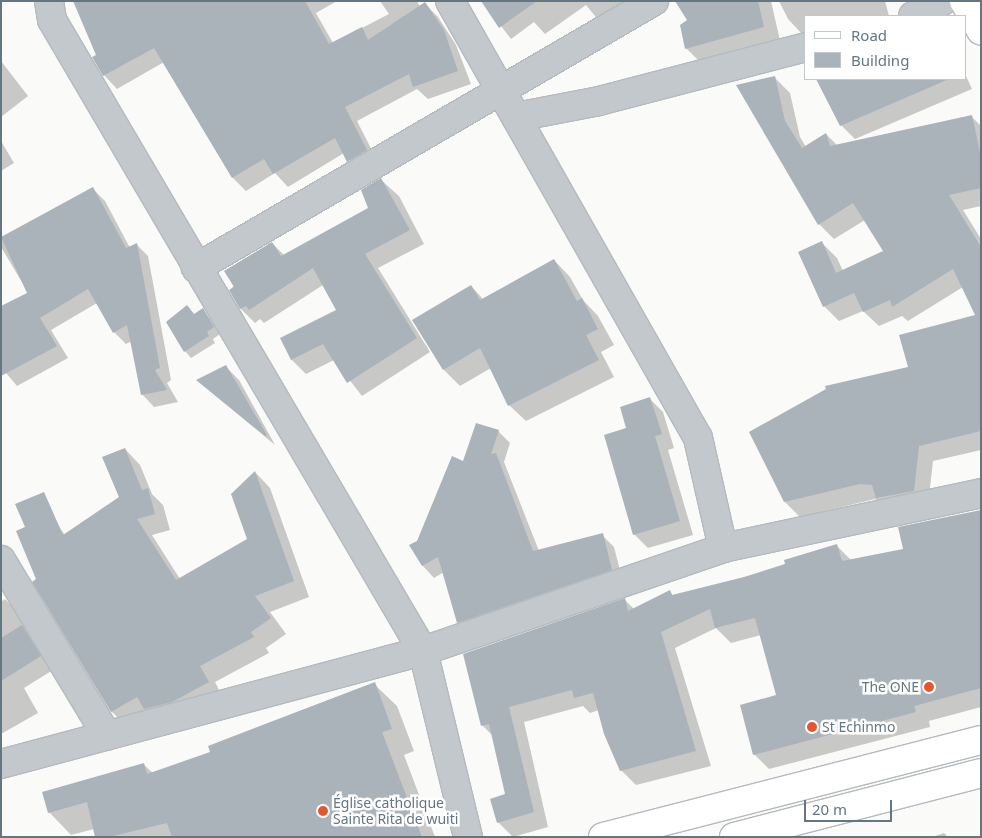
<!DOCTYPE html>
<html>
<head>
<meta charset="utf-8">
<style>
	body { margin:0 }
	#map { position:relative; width:982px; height:838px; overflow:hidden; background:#fafaf8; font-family:"Noto Sans",sans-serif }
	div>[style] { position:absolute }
	.shadow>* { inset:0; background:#0003 }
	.building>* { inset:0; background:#aab3b9 }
	.roads { filter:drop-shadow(1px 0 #b5babe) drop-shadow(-1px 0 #b5babe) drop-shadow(0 1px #b5babe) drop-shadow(0 -1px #b5babe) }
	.minor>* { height:28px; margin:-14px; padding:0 14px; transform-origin:14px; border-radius:14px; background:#c3c8cc }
	.major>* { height:28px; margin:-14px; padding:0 14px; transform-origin:14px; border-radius:14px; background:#fff }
	.dots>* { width:14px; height:14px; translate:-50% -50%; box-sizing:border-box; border:2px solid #fff; border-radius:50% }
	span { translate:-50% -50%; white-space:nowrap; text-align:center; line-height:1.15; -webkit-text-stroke:5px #fff; paint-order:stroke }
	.poi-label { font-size:14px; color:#657683 }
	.right { translate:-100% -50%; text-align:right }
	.left { translate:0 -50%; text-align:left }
	.frame { position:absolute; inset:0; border:2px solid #657683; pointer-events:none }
	.legend { position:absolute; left:804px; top:15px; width:162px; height:65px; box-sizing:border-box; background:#fff; border:1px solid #c1c8cd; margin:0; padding:6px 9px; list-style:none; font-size:15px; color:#657683 }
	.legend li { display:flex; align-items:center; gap:10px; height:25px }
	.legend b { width:25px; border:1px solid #c1c8cd }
	.scale { position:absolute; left:804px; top:800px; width:88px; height:22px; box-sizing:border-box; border:2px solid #657683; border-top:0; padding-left:6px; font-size:15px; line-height:18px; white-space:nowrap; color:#657683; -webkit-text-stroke:4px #fff; paint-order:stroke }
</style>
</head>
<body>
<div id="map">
	<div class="shadow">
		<div style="clip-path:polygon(193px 1px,337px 1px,316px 13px,333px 43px,389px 14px,380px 1px,417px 1px,420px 7px,425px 4px,438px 17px,456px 45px,471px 84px,428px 99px,417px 89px,357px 121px,379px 164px,361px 174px,344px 153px,288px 187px,275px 173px,246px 191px,233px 178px,164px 62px,117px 89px,104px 75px)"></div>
		<div style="clip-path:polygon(482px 1px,626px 1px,599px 21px,586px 5px,545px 34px,534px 22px,511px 39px)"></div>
		<div style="clip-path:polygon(682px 1px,771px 1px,781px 45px,705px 67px,686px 48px,688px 21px)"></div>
		<div style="clip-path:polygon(779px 1px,885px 1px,889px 16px,806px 16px,806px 33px,802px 34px,788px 19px)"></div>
		<div style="clip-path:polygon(1px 61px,28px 96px,1px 117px)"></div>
		<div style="clip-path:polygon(966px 76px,972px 89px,855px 139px,841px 125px,817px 79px,966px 79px)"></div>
		<div style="clip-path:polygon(775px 78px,790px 93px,800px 137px,806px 147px,826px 134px,837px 145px,971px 116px,981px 126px,981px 206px,963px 210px,981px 239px,981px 450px,933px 461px,928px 506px,893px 513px,875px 499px,800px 517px,785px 502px,909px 368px,977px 316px,963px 287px,908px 321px,902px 316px,879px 326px,863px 311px,839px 321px,824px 306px,822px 243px,837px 258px,843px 271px,885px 252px,865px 220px,834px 239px,819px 224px,738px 86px)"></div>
		<div style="clip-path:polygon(1px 141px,14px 163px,1px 171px)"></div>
		<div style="clip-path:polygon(381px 180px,399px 196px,424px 244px,378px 268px,430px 352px,362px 396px,334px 360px,306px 374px,292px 360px,282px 339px,338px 311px,323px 285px,264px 323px,260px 319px,255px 323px,241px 309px,230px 290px,272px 243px,284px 255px,370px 209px)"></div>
		<div style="clip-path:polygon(93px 189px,105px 201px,130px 248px,136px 244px,148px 256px,171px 380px,167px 383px,178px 402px,154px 407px,142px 394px,132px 341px,126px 344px,114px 332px,97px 303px,51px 330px,68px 358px,17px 386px,1px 367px,29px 294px,1px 247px,1px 239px)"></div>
		<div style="clip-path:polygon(554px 260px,570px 277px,583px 300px,598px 316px,614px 345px,601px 352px,614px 377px,526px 421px,509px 405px,491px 368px,460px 386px,444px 370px,471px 286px,483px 299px)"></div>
		<div style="clip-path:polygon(187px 307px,195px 315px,203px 309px,220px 334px,213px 339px,215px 343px,191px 358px,185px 351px)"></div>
		<div style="clip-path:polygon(226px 367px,239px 380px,275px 445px,198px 381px)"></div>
		<div style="clip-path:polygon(650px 399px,663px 412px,674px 448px,668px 450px,693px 535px,648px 548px,634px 534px,628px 429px)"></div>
		<div style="clip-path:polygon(498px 431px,510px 443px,504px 462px,539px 551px,602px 535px,614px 547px,623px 582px,470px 634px,458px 622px,444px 572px,434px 578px,423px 566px,411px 546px,418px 542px,464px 462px)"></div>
		<div style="clip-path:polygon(125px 449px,140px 465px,152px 494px,163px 505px,170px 530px,152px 535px,180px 579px,248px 539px,255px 472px,270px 488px,309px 597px,270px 612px,286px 634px,266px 648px,269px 653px,215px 682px,223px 698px,128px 727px,112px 712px,34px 582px,38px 580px,49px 513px,65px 535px,120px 498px)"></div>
		<div style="clip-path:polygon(981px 511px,981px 707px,929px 721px,930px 727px,769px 769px,754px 754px,778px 696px,761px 635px,731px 643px,716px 628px,675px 648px,711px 766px,636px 785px,621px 770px,599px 710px,590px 713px,583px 706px,524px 722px,548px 827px,513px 837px,499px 823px,492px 800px,507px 795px,493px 736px,483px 726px,465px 654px,625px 600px,634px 609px,670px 592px,673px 596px,745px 579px,837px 546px,852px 561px,905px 550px)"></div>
		<div style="clip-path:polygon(5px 599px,18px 612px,53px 670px,24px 688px,38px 713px,1px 734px,1px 602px)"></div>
		<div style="clip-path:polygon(374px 684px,397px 706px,414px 751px,404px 755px,435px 837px,96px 837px,94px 829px,71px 835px,49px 812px,143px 764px,153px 773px,212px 753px)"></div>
		<div style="clip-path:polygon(944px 833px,948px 837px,932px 837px)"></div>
	</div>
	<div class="building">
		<div style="clip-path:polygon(73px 1px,305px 1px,329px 44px,362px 27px,368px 40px,425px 2px,444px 30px,458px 71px,413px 87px,409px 74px,345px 107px,367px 150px,347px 162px,335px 138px,273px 174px,264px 159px,232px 178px,154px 48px,103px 76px,92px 57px,96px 55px)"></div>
		<div style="clip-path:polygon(481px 1px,537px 1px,499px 28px)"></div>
		<div style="clip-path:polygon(675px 1px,758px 1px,764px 27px,685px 49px,680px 25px,687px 20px)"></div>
		<div style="clip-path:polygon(775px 76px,785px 121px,802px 148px,826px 133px,830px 146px,972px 115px,981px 157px,981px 188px,949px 195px,981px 247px,981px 431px,919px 446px,914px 491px,876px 498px,872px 485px,860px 484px,784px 502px,749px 432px,826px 389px,825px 386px,908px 367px,899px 335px,975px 315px,953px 269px,892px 307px,890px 300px,863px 312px,854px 293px,823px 307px,798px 252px,822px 241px,836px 273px,883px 251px,853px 203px,818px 225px,736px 85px)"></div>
		<div style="clip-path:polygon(816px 79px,949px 79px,840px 126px)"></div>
		<div style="clip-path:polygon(381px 178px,410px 230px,365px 254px,417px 338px,347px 383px,323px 344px,291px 360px,280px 338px,336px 310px,313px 268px,249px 310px,246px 306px,240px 309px,229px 290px,234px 287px,224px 271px,272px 242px,281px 256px,368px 208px,361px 190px)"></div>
		<div style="clip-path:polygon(93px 187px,126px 248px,137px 243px,160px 368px,155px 370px,167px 390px,141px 395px,127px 325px,113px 333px,88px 289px,40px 318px,57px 346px,1px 376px,1px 306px,27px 293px,1px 237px)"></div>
		<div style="clip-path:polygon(554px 259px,577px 301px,582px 298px,598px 329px,586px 335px,599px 360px,508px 406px,480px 348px,443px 370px,412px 320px,471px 285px,480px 300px)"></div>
		<div style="clip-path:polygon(187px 305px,194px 314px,203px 308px,214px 327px,207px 332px,209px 336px,184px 352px,166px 322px)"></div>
		<div style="clip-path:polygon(226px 365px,267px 435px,265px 436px,196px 380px)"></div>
		<div style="clip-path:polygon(650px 397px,662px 434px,655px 436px,680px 521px,633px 535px,604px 435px,626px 428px,620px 407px)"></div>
		<div style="clip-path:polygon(476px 423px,499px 430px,491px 454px,496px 453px,533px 551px,603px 533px,612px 570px,457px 623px,438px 557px,422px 566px,409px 545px,417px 541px,452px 456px,463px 461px)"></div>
		<div style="clip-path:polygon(125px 448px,142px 490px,148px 488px,155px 514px,137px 519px,176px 580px,247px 539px,231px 494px,255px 471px,294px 581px,255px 596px,271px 618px,251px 632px,254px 637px,200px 666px,209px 682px,172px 702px,144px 709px,137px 697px,111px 712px,32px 582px,36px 579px,16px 531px,25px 527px,15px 504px,44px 492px,63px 535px,119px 497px,102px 457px)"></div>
		<div style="clip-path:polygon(981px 510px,981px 688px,914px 706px,916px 712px,753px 755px,740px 705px,776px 695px,755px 618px,715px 628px,710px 609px,661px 632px,696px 751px,620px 771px,604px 734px,593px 693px,574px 698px,572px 690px,509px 707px,534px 812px,497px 823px,490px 799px,505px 794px,489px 724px,481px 726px,463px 654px,625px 598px,628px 611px,670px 590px,672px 595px,744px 577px,785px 564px,784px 560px,837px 544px,842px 561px,903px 549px,898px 527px)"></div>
		<div style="clip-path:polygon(22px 625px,41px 656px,1px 681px,1px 638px)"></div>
		<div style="clip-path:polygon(375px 682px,392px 729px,382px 732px,422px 837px,172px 837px,167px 823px,109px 837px,95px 837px,87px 802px,48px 813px,42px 792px,144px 763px,147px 774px,210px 752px,208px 746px)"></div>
	</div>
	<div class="roads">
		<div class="minor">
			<div style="left:49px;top:1px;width:19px;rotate:81deg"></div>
			<div style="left:52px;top:20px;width:732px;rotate:59.55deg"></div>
			<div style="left:423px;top:651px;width:191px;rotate:76.4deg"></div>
			<div style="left:450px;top:1px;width:502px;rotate:60.42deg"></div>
			<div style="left:698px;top:438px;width:113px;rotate:77.2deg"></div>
			<div style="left:913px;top:16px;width:33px;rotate:-27deg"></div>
			<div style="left:516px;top:117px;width:85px;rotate:-10.9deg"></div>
			<div style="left:599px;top:101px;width:214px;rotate:-14.6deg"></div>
			<div style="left:196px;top:268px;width:530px;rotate:-30.24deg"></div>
			<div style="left:1px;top:560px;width:205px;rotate:58.9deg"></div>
			<div style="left:1px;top:764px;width:437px;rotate:-15deg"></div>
			<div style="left:423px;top:651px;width:317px;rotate:-18.9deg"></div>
			<div style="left:723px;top:548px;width:264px;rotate:-12deg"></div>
		</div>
		<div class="major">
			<div style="left:964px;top:1px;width:34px;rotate:60deg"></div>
			<div style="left:603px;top:837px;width:390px;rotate:-14.4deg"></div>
			<div style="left:734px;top:837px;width:255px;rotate:-14.5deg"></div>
		</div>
	</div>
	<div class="dots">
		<div style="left:929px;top:687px;background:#e4572e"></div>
		<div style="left:812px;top:727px;background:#e4572e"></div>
		<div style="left:323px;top:811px;background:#e4572e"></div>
	</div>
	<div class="poi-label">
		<span class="right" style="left:919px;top:687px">The ONE</span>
		<span class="left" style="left:822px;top:727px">St Echinmo</span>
		<span class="left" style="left:333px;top:811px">Église catholique<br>Sainte Rita de wuiti</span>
	</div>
	<div class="frame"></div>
	<ul class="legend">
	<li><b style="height:6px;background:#fff"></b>Road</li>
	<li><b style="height:14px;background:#aab3b9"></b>Building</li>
	</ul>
	<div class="scale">20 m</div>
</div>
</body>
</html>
